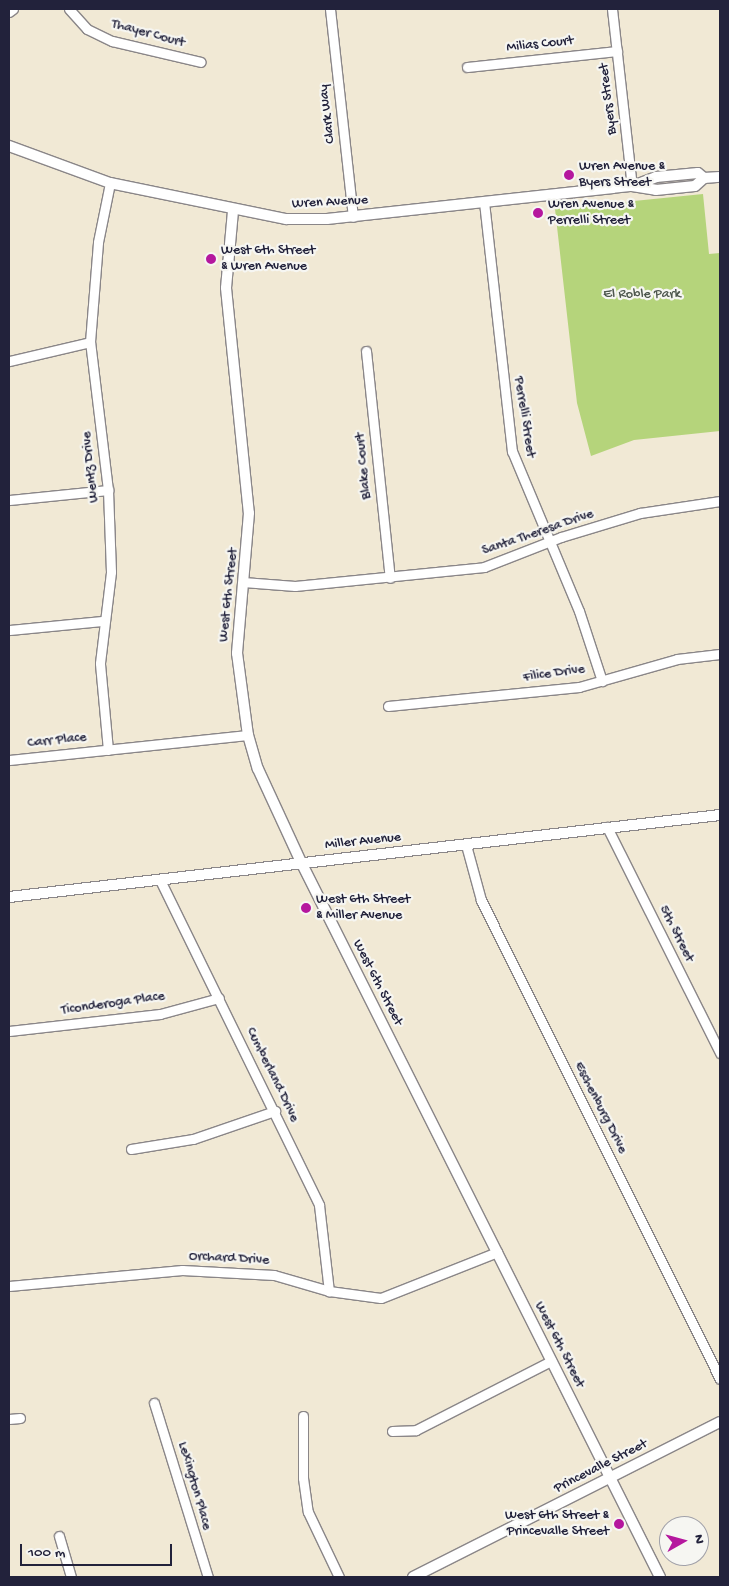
<!DOCTYPE html>
<html>
<head>
<meta charset="utf-8">
<style>
	body { margin:0 }
	#map { position:relative; width:729px; height:1586px; overflow:hidden; background:#f1e9d5; font-family:"Gochi Hand",sans-serif }
	div>[style] { position:absolute }
	.green>* { inset:0; background:#b5d47b }
	.roads { filter:drop-shadow(1px 0 #8a8688) drop-shadow(-1px 0 #8a8688) drop-shadow(0 1px #8a8688) drop-shadow(0 -1px #8a8688) }
	.minor>* { height:9px; margin:-4.5px; padding:0 4.5px; transform-origin:4.5px; border-radius:4.5px; background:#fff }
	.tertiary>* { height:10px; margin:-5px; padding:0 5px; transform-origin:5px; border-radius:5px; background:#fff }
	.dots>* { width:14px; height:14px; translate:-50% -50%; box-sizing:border-box; border:2px solid #f6f6f2; border-radius:50% }
	span { translate:-50% -50%; white-space:nowrap; text-align:center; line-height:1.15; -webkit-text-stroke:4.5px #f6f6f2; paint-order:stroke }
	.street-label { font-size:14px; color:#22223b }
	.poi-label { font-size:14px; color:#22223b }
	.left { translate:0 -50%; text-align:left }
	.right { translate:-100% -50%; text-align:right }
	.park-label { font-size:14px; color:#4e574e }
	.frame { position:absolute; inset:0; border:10px solid #22223b; pointer-events:none }
	.north { position:absolute; left:659px; top:1516px; width:50px; height:50px; box-sizing:border-box; background:#f6f6f2; border:1px solid #a1a1a9; border-radius:50%; rotate:83deg; font-size:14px; font-weight:700; line-height:20px; text-align:center; color:#22223b }
	.north::after { content:''; display:block; margin:auto; width:18px; height:22px; background:#b5179e; clip-path:polygon(50% 0,100% 100%,50% 72%,0 100%) }
	.scale { position:absolute; left:20px; top:1544px; width:152px; height:22px; box-sizing:border-box; border:2px solid #22223b; border-top:0; padding-left:6px; font-size:15px; line-height:18px; white-space:nowrap; color:#22223b; -webkit-text-stroke:4px #f6f6f2; paint-order:stroke }
</style>
</head>
<body>
<div id="map">
	<div class="green">
		<div style="clip-path:polygon(703px 194px,709px 254px,720px 253px,720px 431px,634px 440px,591px 456px,577px 403px,555px 209px)"></div>
	</div>
	<div class="roads">
		<div class="minor">
			<div style="left:69px;top:9px;width:27px;rotate:48deg"></div>
			<div style="left:87px;top:29px;width:28px;rotate:26deg"></div>
			<div style="left:112px;top:41px;width:91px;rotate:13.3deg"></div>
			<div style="left:330px;top:9px;width:209px;rotate:83.7deg"></div>
			<div style="left:612px;top:9px;width:178px;rotate:83.6deg"></div>
			<div style="left:9px;top:12px;width:5px;rotate:-37deg"></div>
			<div style="left:467px;top:67px;width:151px;rotate:-6.1deg"></div>
			<div style="left:484px;top:202px;width:251px;rotate:83.6deg"></div>
			<div style="left:512px;top:451px;width:173px;rotate:67.3deg"></div>
			<div style="left:579px;top:611px;width:74px;rotate:71.8deg"></div>
			<div style="left:366px;top:351px;width:228px;rotate:84deg"></div>
			<div style="left:9px;top:361px;width:83px;rotate:-13.2deg"></div>
			<div style="left:9px;top:500px;width:100px;rotate:-5.8deg"></div>
			<div style="left:243px;top:582px;width:52px;rotate:4.4deg"></div>
			<div style="left:295px;top:586px;width:190px;rotate:-5.7deg"></div>
			<div style="left:484px;top:567px;width:83px;rotate:-21.3deg"></div>
			<div style="left:561px;top:537px;width:83px;rotate:-16.9deg"></div>
			<div style="left:640px;top:513px;width:81px;rotate:-8.5deg"></div>
			<div style="left:9px;top:630px;width:94px;rotate:-5.5deg"></div>
			<div style="left:388px;top:706px;width:192px;rotate:-5.7deg"></div>
			<div style="left:579px;top:687px;width:102px;rotate:-15.9deg"></div>
			<div style="left:677px;top:659px;width:43px;rotate:-6.6deg"></div>
			<div style="left:108px;top:750px;width:87px;rotate:-95.3deg"></div>
			<div style="left:100px;top:663px;width:92px;rotate:-83.1deg"></div>
			<div style="left:111px;top:572px;width:82px;rotate:-92.1deg"></div>
			<div style="left:108px;top:490px;width:149px;rotate:-96.9deg"></div>
			<div style="left:90px;top:342px;width:100px;rotate:-85.4deg"></div>
			<div style="left:98px;top:242px;width:60px;rotate:-78.5deg"></div>
			<div style="left:9px;top:760px;width:240px;rotate:-6deg"></div>
			<div style="left:607px;top:827px;width:253px;rotate:63.4deg"></div>
			<div style="left:466px;top:845px;width:57px;rotate:74.7deg"></div>
			<div style="left:481px;top:900px;width:535px;rotate:63.48deg"></div>
			<div style="left:160px;top:880px;width:362px;rotate:63.9deg"></div>
			<div style="left:319px;top:1205px;width:87px;rotate:83.4deg"></div>
			<div style="left:9px;top:1031px;width:152px;rotate:-6.4deg"></div>
			<div style="left:160px;top:1014px;width:61px;rotate:-15.2deg"></div>
			<div style="left:131px;top:1149px;width:63px;rotate:-9.2deg"></div>
			<div style="left:193px;top:1139px;width:87px;rotate:-18.9deg"></div>
			<div style="left:9px;top:1286px;width:174px;rotate:-5.3deg"></div>
			<div style="left:182px;top:1270px;width:92px;rotate:3.1deg"></div>
			<div style="left:274px;top:1275px;width:57px;rotate:16.2deg"></div>
			<div style="left:329px;top:1291px;width:52px;rotate:7.7deg"></div>
			<div style="left:381px;top:1298px;width:125px;rotate:-21.6deg"></div>
			<div style="left:154px;top:1403px;width:182px;rotate:72.8deg"></div>
			<div style="left:303px;top:1416px;width:62px;rotate:90deg"></div>
			<div style="left:303px;top:1478px;width:34px;rotate:82deg"></div>
			<div style="left:308px;top:1512px;width:72px;rotate:64.5deg"></div>
			<div style="left:9px;top:1419px;width:11px;rotate:-5deg"></div>
			<div style="left:392px;top:1431px;width:24px;rotate:-2deg"></div>
			<div style="left:416px;top:1430px;width:152px;rotate:-27.1deg"></div>
			<div style="left:59px;top:1536px;width:43px;rotate:73.7deg"></div>
		</div>
		<div class="tertiary">
			<div style="left:9px;top:146px;width:108px;rotate:20.1deg"></div>
			<div style="left:110px;top:183px;width:180px;rotate:11.6deg"></div>
			<div style="left:286px;top:219px;width:41px"></div>
			<div style="left:327px;top:219px;width:307px;rotate:-6.2deg"></div>
			<div style="left:632px;top:186px;width:24px;rotate:9deg"></div>
			<div style="left:656px;top:190px;width:39px;rotate:-6deg"></div>
			<div style="left:695px;top:186px;width:12px;rotate:-42deg"></div>
			<div style="left:704px;top:178px;width:16px;rotate:-4deg"></div>
			<div style="left:633px;top:186px;width:25px;rotate:-21deg"></div>
			<div style="left:656px;top:177px;width:42px;rotate:-5.4deg"></div>
			<div style="left:698px;top:173px;width:8px;rotate:40deg"></div>
			<div style="left:233px;top:211px;width:77px;rotate:95.2deg"></div>
			<div style="left:226px;top:288px;width:226px;rotate:84.2deg"></div>
			<div style="left:249px;top:513px;width:141px;rotate:94.9deg"></div>
			<div style="left:237px;top:653px;width:83px;rotate:82.4deg"></div>
			<div style="left:248px;top:735px;width:35px;rotate:74deg"></div>
			<div style="left:258px;top:769px;width:102px;rotate:65.2deg"></div>
			<div style="left:301px;top:862px;width:800px;rotate:63.34deg"></div>
			<div style="left:9px;top:897px;width:716px;rotate:-6.58deg"></div>
			<div style="left:413px;top:1577px;width:344px;rotate:-26.8deg"></div>
		</div>
	</div>
	<div class="dots">
		<div style="left:569px;top:175px;background:#b5179e"></div>
		<div style="left:538px;top:213px;background:#b5179e"></div>
		<div style="left:211px;top:259px;background:#b5179e"></div>
		<div style="left:306px;top:908px;background:#b5179e"></div>
		<div style="left:619px;top:1524px;background:#b5179e"></div>
	</div>
	<div class="street-label">
		<span style="left:148px;top:34px;rotate:15deg">Thayer Court</span>
		<span style="left:540px;top:45px;rotate:-6deg">Milias Court</span>
		<span style="left:609px;top:99px;rotate:-97deg">Byers Street</span>
		<span style="left:328px;top:114px;rotate:-97deg">Clark Way</span>
		<span style="left:330px;top:203px;rotate:-3deg">Wren Avenue</span>
		<span style="left:524px;top:417px;rotate:81deg">Perrelli Street</span>
		<span style="left:364px;top:466px;rotate:-96deg">Blake Court</span>
		<span style="left:91px;top:467px;rotate:-96deg">Wentz Drive</span>
		<span style="left:538px;top:533px;rotate:-19deg">Santa Theresa Drive</span>
		<span style="left:229px;top:595px;rotate:-84deg">West 6th Street</span>
		<span style="left:554px;top:674px;rotate:-8deg">Filice Drive</span>
		<span style="left:57px;top:741px;rotate:-6deg">Carr Place</span>
		<span style="left:363px;top:842px;rotate:-6deg">Miller Avenue</span>
		<span style="left:676px;top:934px;rotate:63deg">5th Street</span>
		<span style="left:377px;top:983px;rotate:63deg">West 6th Street</span>
		<span style="left:113px;top:1004px;rotate:-8deg">Ticonderoga Place</span>
		<span style="left:272px;top:1075px;rotate:64deg">Cumberland Drive</span>
		<span style="left:600px;top:1108px;rotate:63deg">Eschenburg Drive</span>
		<span style="left:229px;top:1259px;rotate:3deg">Orchard Drive</span>
		<span style="left:559px;top:1345px;rotate:63deg">West 6th Street</span>
		<span style="left:601px;top:1467px;rotate:-27deg">Princevalle Street</span>
		<span style="left:194px;top:1486px;rotate:74deg">Lexington Place</span>
	</div>
	<div class="poi-label">
		<span class="left" style="left:579px;top:175px">Wren Avenue &amp;<br>Byers Street</span>
		<span class="left" style="left:548px;top:213px">Wren Avenue &amp;<br>Perrelli Street</span>
		<span class="left" style="left:221px;top:259px">West 6th Street<br>&amp; Wren Avenue</span>
		<span class="left" style="left:316px;top:908px">West 6th Street<br>&amp; Miller Avenue</span>
		<span class="right" style="left:609px;top:1524px">West 6th Street &amp;<br>Princevalle Street</span>
	</div>
	<div class="park-label">
		<span style="left:642px;top:295px">El Roble Park</span>
	</div>
	<div class="frame"></div>
	<div class="north">N</div>
	<div class="scale">100 m</div>
</div>
</body>
</html>
